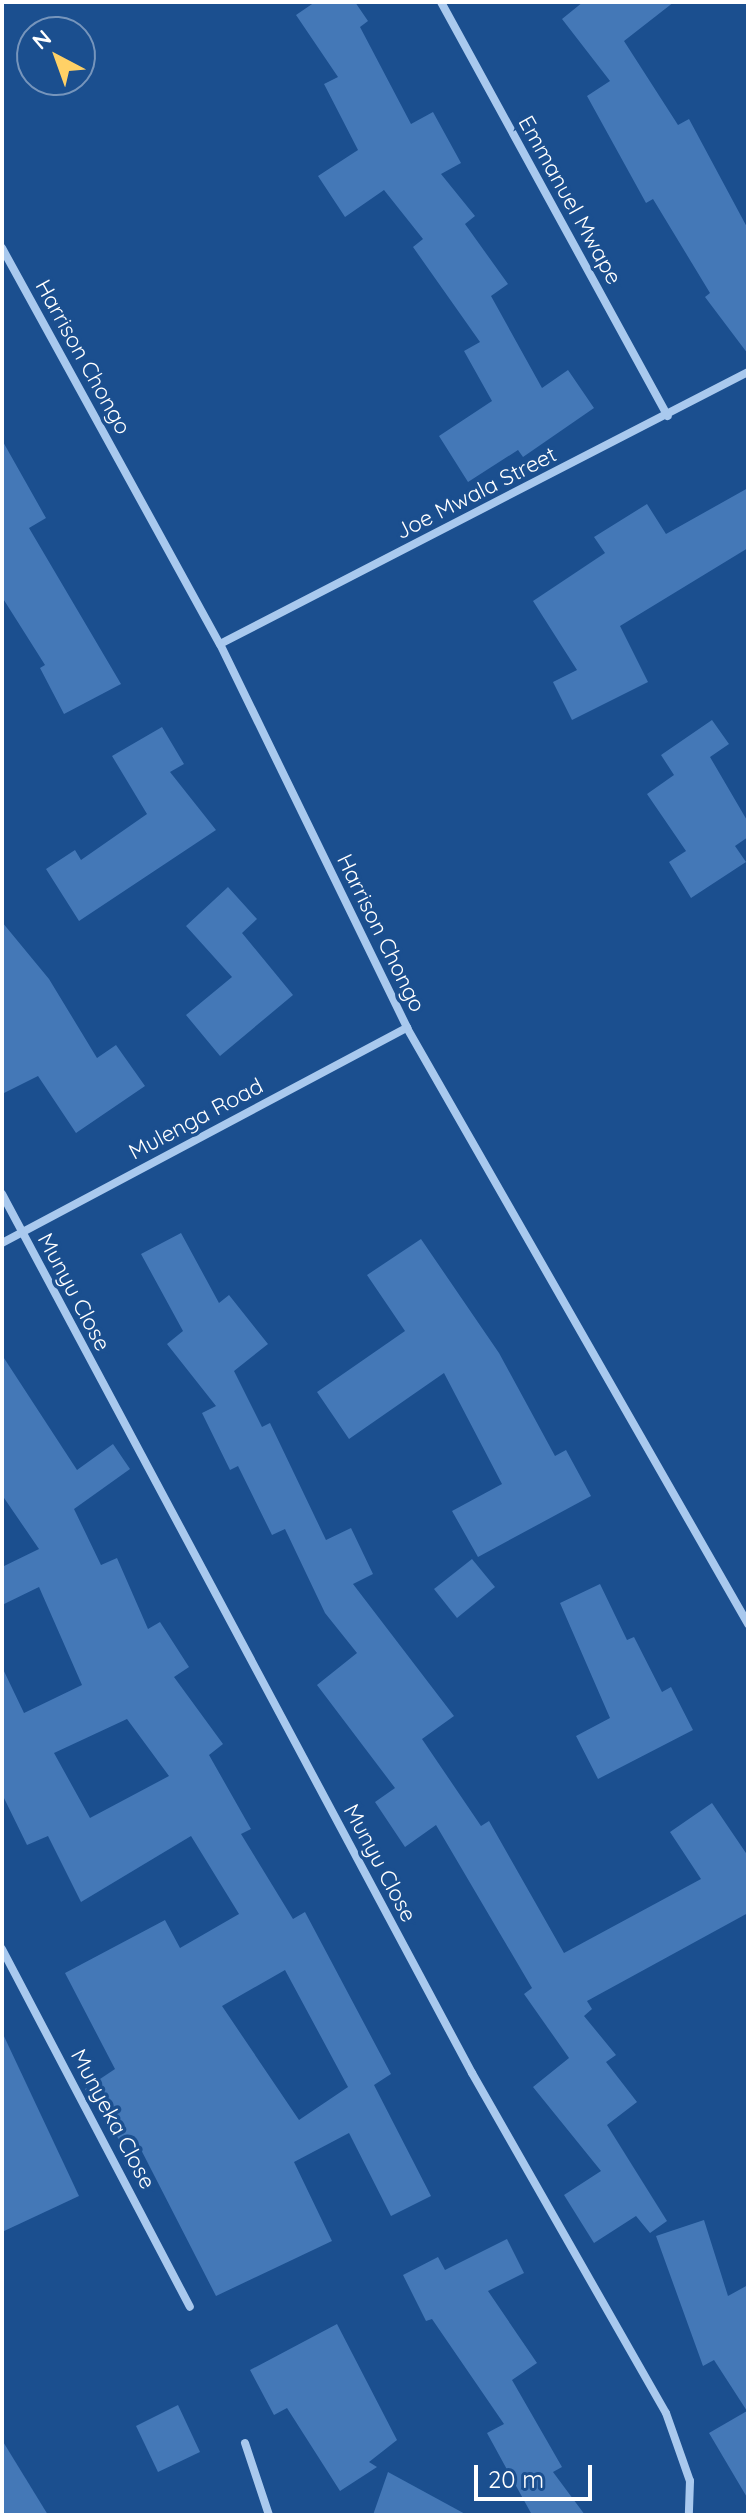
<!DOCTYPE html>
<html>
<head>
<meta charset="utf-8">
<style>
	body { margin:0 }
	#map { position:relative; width:750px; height:2517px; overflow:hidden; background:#1b4f8f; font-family:Quicksand,sans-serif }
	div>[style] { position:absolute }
	.building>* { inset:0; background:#4478b7 }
	.minor>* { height:8px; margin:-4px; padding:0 4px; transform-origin:4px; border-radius:4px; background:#a9c9ee }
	span { translate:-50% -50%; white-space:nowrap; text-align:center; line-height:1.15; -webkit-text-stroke:7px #1b4f8f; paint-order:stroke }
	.street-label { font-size:22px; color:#fff }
	.frame { position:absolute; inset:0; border:4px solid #fff; pointer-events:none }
	.north { position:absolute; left:16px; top:16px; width:80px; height:80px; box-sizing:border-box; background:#1b4f8f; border:2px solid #7695bc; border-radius:50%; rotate:319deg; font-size:22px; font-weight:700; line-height:32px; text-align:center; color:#fff }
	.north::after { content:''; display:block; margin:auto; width:28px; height:36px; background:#ffd166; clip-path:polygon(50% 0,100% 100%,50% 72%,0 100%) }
	.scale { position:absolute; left:474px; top:2465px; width:118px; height:36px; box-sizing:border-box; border:4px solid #fff; border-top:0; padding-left:10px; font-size:24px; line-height:28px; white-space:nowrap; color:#fff; -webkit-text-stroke:6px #1b4f8f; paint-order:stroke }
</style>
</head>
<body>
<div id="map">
	<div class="building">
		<div style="clip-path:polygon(315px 2px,355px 2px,368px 21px,360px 27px,411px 124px,433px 112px,461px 163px,441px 174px,475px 216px,465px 224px,508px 284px,491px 296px,542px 388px,568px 370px,594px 408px,523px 457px,518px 450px,468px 482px,439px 436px,492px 401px,464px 351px,480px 342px,413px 247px,423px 239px,384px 190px,345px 217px,318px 176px,358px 150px,324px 84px,338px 77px,296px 15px)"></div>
		<div style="clip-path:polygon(583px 2px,674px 2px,624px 41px,678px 125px,689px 119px,748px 229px,748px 354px,705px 297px,710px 293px,653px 199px,646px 203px,587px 96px,610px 81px,562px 19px)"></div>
		<div style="clip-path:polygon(2px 440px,46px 518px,29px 528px,121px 684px,64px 714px,40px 668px,45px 665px,2px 597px)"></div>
		<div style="clip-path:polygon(748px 488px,748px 548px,620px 626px,648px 682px,572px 720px,553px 682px,577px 670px,533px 601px,605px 553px,594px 537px,647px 504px,666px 534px)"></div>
		<div style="clip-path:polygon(712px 720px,729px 744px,710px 757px,748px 822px,748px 837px,735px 846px,746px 862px,691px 898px,669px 862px,686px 851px,647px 794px,674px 775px,661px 755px)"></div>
		<div style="clip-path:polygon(162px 727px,184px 764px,170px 772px,216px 830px,79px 921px,46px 869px,75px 850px,81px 860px,147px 814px,112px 756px)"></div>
		<div style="clip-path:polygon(228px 887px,257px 919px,242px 933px,293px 995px,220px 1056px,186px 1015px,232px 977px,186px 926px)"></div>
		<div style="clip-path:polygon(2px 922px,49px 979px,97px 1058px,116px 1045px,145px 1086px,76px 1133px,38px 1076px,2px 1094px)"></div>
		<div style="clip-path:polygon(181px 1233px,219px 1303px,229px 1295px,268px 1344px,234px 1371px,262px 1427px,270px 1423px,326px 1540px,351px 1528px,373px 1574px,353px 1584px,454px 1716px,422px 1739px,481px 1826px,489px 1821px,564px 1953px,701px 1879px,670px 1832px,712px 1803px,748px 1856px,748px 1913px,587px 2001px,592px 2009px,584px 2016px,616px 2055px,606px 2062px,637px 2102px,607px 2125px,667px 2221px,650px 2233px,636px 2216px,594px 2243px,564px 2195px,601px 2171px,533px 2087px,569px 2058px,524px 1994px,532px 1988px,436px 1825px,405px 1847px,375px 1802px,395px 1788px,317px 1685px,357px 1653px,325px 1613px,285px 1529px,272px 1535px,238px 1466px,230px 1470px,202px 1413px,216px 1406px,167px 1344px,183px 1331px,141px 1254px)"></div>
		<div style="clip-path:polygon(421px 1239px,499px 1353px,555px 1456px,566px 1450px,591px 1496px,478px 1557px,452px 1511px,502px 1484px,444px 1373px,349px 1439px,317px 1392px,405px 1331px,367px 1275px)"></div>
		<div style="clip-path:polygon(evenodd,2px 1355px,77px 1470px,113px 1444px,130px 1469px,74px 1509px,101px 1565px,117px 1558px,148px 1629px,160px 1622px,189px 1667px,174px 1677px,223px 1744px,209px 1755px,251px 1829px,241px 1834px,293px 1919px,305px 1912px,391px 2074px,374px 2085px,431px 2196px,391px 2216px,349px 2133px,294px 2162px,332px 2241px,216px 2296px,134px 2136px,122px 2144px,85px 2089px,115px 2069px,65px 1973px,165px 1920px,180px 1948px,239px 1914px,191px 1836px,81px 1902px,48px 1836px,27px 1845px,2px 1794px,2px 1667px,24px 1713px,82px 1685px,39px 1587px,2px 1605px,2px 1567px,39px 1549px,2px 1495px,2px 1355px,127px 1719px,169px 1776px,90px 1818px,54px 1753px,127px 1719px,2px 1355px,285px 1970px,348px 2087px,299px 2120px,222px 2006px,285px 1970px)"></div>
		<div style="clip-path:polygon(472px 1559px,495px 1587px,457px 1618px,434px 1589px)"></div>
		<div style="clip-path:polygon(600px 1584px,627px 1640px,634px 1637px,662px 1692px,671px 1687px,693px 1730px,598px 1779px,576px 1736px,610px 1718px,560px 1603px)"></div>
		<div style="clip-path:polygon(2px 2032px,79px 2196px,2px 2232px)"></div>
		<div style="clip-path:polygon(704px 2220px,728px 2296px,748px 2285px,748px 2499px,709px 2433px,747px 2411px,714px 2360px,703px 2366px,656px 2236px)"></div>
		<div style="clip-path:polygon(507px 2239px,524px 2273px,488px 2291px,537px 2363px,512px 2380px,562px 2467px,553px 2472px,585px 2515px,532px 2515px,487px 2433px,504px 2424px,432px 2319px,426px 2321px,403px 2275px,438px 2257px,445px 2270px)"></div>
		<div style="clip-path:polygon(337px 2324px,397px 2440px,369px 2462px,377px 2467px,340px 2491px,287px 2408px,274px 2415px,250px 2370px)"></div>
		<div style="clip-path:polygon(178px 2405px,200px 2452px,158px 2472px,136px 2426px)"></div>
		<div style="clip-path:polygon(2px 2440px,48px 2515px,2px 2515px)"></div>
		<div style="clip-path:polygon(388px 2472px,467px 2515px,373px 2515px)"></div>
	</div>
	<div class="minor">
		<div style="left:441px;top:2px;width:472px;rotate:61.3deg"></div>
		<div style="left:2px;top:248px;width:452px;rotate:61.2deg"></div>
		<div style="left:220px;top:644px;width:427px;rotate:64deg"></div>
		<div style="left:407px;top:1028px;width:687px;rotate:60.22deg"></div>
		<div style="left:220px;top:644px;width:594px;rotate:-27.26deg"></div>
		<div style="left:2px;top:1194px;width:997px;rotate:61.87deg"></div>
		<div style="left:472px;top:2073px;width:391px;rotate:60.3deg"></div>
		<div style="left:666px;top:2413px;width:72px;rotate:70.6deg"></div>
		<div style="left:690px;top:2481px;width:34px;rotate:92deg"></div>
		<div style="left:2px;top:1243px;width:459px;rotate:-28deg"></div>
		<div style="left:2px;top:1949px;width:404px;rotate:62.3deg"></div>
		<div style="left:245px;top:2443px;width:76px;rotate:71.6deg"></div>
	</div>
	<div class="street-label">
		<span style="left:570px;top:200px;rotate:61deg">Emmanuel Mwape</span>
		<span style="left:83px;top:357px;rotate:61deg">Harrison Chongo</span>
		<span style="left:476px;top:493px;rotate:-27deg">Joe Mwala Street</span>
		<span style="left:381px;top:933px;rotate:64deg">Harrison Chongo</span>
		<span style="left:196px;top:1119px;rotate:-28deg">Mulenga Road</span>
		<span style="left:74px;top:1292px;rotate:62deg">Munyu Close</span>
		<span style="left:380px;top:1863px;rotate:62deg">Munyu Close</span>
		<span style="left:113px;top:2119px;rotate:62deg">Munyeka Close</span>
	</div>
	<div class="frame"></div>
	<div class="north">N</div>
	<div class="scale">20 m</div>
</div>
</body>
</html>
